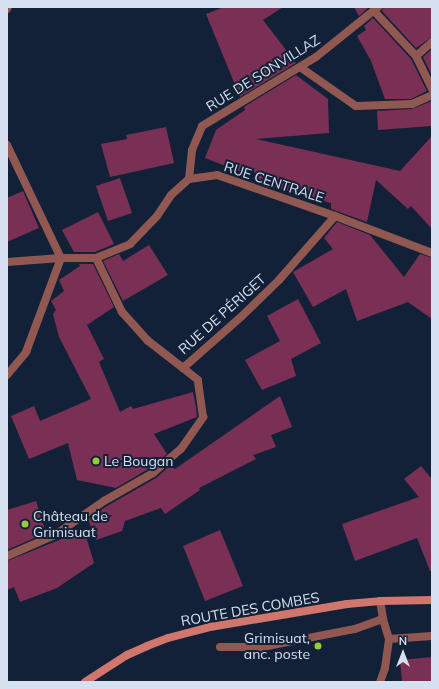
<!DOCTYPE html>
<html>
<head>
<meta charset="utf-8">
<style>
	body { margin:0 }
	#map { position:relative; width:439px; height:689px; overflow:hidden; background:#132138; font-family:Mulish,sans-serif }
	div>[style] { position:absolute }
	.building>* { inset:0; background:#793054 }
	.lane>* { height:8px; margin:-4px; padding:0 4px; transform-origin:4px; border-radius:4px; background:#915852 }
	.street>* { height:8px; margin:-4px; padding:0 4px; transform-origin:4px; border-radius:4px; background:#915852 }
	.secondary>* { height:8px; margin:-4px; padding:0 4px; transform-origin:4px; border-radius:4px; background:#d1766d }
	.dots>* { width:11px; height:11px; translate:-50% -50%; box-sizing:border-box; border:2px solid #132138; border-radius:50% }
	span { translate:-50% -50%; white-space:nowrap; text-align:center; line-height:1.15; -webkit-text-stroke:4px #132138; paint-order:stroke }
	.street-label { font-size:14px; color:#d6e0f0 }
	.poi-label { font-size:14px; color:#d6e0f0 }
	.left { translate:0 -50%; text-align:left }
	.right { translate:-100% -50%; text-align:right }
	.frame { position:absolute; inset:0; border:8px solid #d6e0f0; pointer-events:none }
	.north { position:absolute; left:383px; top:633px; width:40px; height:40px; -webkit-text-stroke:3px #132138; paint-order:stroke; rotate:0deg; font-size:11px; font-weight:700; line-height:16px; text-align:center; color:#d6e0f0 }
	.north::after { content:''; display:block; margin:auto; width:14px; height:18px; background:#d6e0f0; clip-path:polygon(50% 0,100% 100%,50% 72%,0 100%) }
</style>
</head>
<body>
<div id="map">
	<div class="building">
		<div style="clip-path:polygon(224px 7px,283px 7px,263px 20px,296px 63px,240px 97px,206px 14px)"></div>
		<div style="clip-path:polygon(354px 7px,369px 7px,359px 16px)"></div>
		<div style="clip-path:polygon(383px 7px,432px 7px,432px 37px,416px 48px,382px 11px)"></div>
		<div style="clip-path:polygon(373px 18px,411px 59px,427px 91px,411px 99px,385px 99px,371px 61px,357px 36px,366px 30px,364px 26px)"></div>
		<div style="clip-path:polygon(432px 49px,432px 76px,423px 57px)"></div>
		<div style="clip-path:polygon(296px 75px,328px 99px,329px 133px,256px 139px,400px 171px,432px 136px,432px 229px,411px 206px,408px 209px,376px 180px,367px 222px,331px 209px,331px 203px,260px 183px,253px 170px,244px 173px,205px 158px,216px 130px,245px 110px,244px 107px)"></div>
		<div style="clip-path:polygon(432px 101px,432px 126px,378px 130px,377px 111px,412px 109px)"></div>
		<div style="clip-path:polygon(166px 127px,174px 163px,110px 177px,101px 144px,127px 139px,126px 135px)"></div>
		<div style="clip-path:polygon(120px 178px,132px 213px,108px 221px,96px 186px)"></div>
		<div style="clip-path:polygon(23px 191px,39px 228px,7px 242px,7px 198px)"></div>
		<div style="clip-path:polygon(98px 212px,114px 244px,95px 252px,74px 252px,62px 230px)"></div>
		<div style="clip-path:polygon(337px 222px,370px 235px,404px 277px,420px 254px,432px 258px,432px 319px,408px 302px,357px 321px,346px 289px,313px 307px,293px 272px,333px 249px,324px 238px)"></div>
		<div style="clip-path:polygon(149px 245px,168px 275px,123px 301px,103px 261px,119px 254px,123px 261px)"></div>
		<div style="clip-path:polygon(79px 264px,93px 264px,114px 307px,87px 325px,104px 359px,99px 362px,120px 412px,131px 406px,133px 409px,193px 392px,196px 407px,197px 417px,154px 434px,167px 454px,150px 468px,116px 488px,77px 480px,68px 443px,29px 459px,11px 416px,34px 406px,40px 421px,91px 399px,59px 337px,53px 314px,56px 310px,51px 301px,64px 291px,59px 280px,80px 266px)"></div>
		<div style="clip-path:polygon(298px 299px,321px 343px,291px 359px,296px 376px,262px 390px,245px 360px,280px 341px,267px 316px)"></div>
		<div style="clip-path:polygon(280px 396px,292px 427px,271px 435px,276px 447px,253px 455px,256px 459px,199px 488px,200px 490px,165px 514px,161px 508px,125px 521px,122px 531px,96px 540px,88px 519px,107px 506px,156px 478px,172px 464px,175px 469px)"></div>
		<div style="clip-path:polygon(421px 466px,432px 479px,432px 571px,430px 571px,417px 538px,355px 561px,342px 524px,419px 497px,404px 479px)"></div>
		<div style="clip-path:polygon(36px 501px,46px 533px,7px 550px,7px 510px)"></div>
		<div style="clip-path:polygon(84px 530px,94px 563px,57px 588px,20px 602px,14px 587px,7px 590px,7px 561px)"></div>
		<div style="clip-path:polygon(220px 530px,243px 586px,205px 601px,183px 546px)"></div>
		<div style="clip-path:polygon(432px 657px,432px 682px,402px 682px,400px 660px)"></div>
	</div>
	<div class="lane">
		<div style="left:374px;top:11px;width:62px;rotate:47deg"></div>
		<div style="left:416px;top:56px;width:37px;rotate:64deg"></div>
		<div style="left:96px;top:258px;width:60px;rotate:64.3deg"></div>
		<div style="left:122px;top:312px;width:38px;rotate:48deg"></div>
		<div style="left:147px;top:340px;width:46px;rotate:37.9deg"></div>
		<div style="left:7px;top:262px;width:54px;rotate:-4.2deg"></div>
		<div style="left:7px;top:556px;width:52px;rotate:-23.6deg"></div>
		<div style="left:55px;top:535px;width:60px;rotate:-34.8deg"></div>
		<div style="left:104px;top:501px;width:56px;rotate:-29.7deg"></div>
		<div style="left:153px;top:473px;width:37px;rotate:-41deg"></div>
		<div style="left:181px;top:449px;width:39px;rotate:-55deg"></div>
		<div style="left:203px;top:417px;width:37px;rotate:-98deg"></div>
		<div style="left:198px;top:380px;width:19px;rotate:-141deg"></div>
		<div style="left:183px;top:368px;width:79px;rotate:-41.4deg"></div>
		<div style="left:242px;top:316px;width:52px;rotate:-44.2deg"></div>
		<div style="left:279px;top:280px;width:85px;rotate:-48.8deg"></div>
		<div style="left:389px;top:639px;width:43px;rotate:-4deg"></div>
		<div style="left:220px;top:647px;width:42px"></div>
		<div style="left:262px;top:647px;width:95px;rotate:-11deg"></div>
		<div style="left:355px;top:629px;width:30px;rotate:-20deg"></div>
	</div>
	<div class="street">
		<div style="left:7px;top:9px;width:2px;rotate:-63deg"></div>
		<div style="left:416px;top:56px;width:21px;rotate:-41deg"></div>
		<div style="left:300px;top:67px;width:68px;rotate:34.9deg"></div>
		<div style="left:356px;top:106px;width:56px;rotate:-2deg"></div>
		<div style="left:412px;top:104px;width:22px;rotate:-24deg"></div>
		<div style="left:7px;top:145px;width:125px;rotate:64.5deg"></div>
		<div style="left:189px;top:179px;width:29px;rotate:-84deg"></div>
		<div style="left:192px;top:150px;width:26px;rotate:-67deg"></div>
		<div style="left:202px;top:126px;width:133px;rotate:-31.2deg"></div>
		<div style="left:316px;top:57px;width:80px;rotate:-38.9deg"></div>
		<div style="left:61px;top:258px;width:35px"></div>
		<div style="left:96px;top:258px;width:37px;rotate:-22deg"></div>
		<div style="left:130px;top:244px;width:39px;rotate:-46deg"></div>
		<div style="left:157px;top:216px;width:25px;rotate:-56deg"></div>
		<div style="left:171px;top:195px;width:24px;rotate:-42deg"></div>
		<div style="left:189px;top:179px;width:28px;rotate:-8deg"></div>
		<div style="left:217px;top:175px;width:125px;rotate:19.2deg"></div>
		<div style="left:335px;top:216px;width:104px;rotate:20.9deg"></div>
		<div style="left:7px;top:375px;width:30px;rotate:-50deg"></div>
		<div style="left:26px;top:352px;width:100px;rotate:-69.6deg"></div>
		<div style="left:380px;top:682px;width:15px;rotate:-70deg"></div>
		<div style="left:385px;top:668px;width:29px;rotate:-82deg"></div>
		<div style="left:389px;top:639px;width:21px;rotate:-107deg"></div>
		<div style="left:383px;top:619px;width:18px;rotate:-99deg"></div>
	</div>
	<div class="secondary">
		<div style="left:85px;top:682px;width:50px;rotate:-32.7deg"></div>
		<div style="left:127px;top:655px;width:22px;rotate:-24deg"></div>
		<div style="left:147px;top:646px;width:22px;rotate:-21deg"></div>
		<div style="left:168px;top:638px;width:43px;rotate:-14.7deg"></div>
		<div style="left:210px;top:627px;width:139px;rotate:-9.5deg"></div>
		<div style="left:347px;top:604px;width:33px;rotate:-5deg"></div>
		<div style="left:380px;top:601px;width:52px;rotate:-1.1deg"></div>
	</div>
	<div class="dots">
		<div style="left:96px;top:461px;background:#96cc39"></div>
		<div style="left:25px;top:524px;background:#96cc39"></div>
		<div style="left:318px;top:646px;background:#96cc39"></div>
	</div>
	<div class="street-label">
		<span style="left:263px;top:73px;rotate:-32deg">RUE DE SONVILLAZ</span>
		<span style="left:274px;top:182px;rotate:18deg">RUE CENTRALE</span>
		<span style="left:222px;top:314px;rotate:-42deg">RUE DE PÉRIGET</span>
		<span style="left:250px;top:609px;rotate:-10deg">ROUTE DES COMBES</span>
	</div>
	<div class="poi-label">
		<span class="left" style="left:104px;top:461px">Le Bougan</span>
		<span class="left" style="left:33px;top:524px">Château de<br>Grimisuat</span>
		<span class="right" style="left:310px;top:646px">Grimisuat,<br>anc. poste</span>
	</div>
	<div class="frame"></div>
	<div class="north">N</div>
</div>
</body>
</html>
